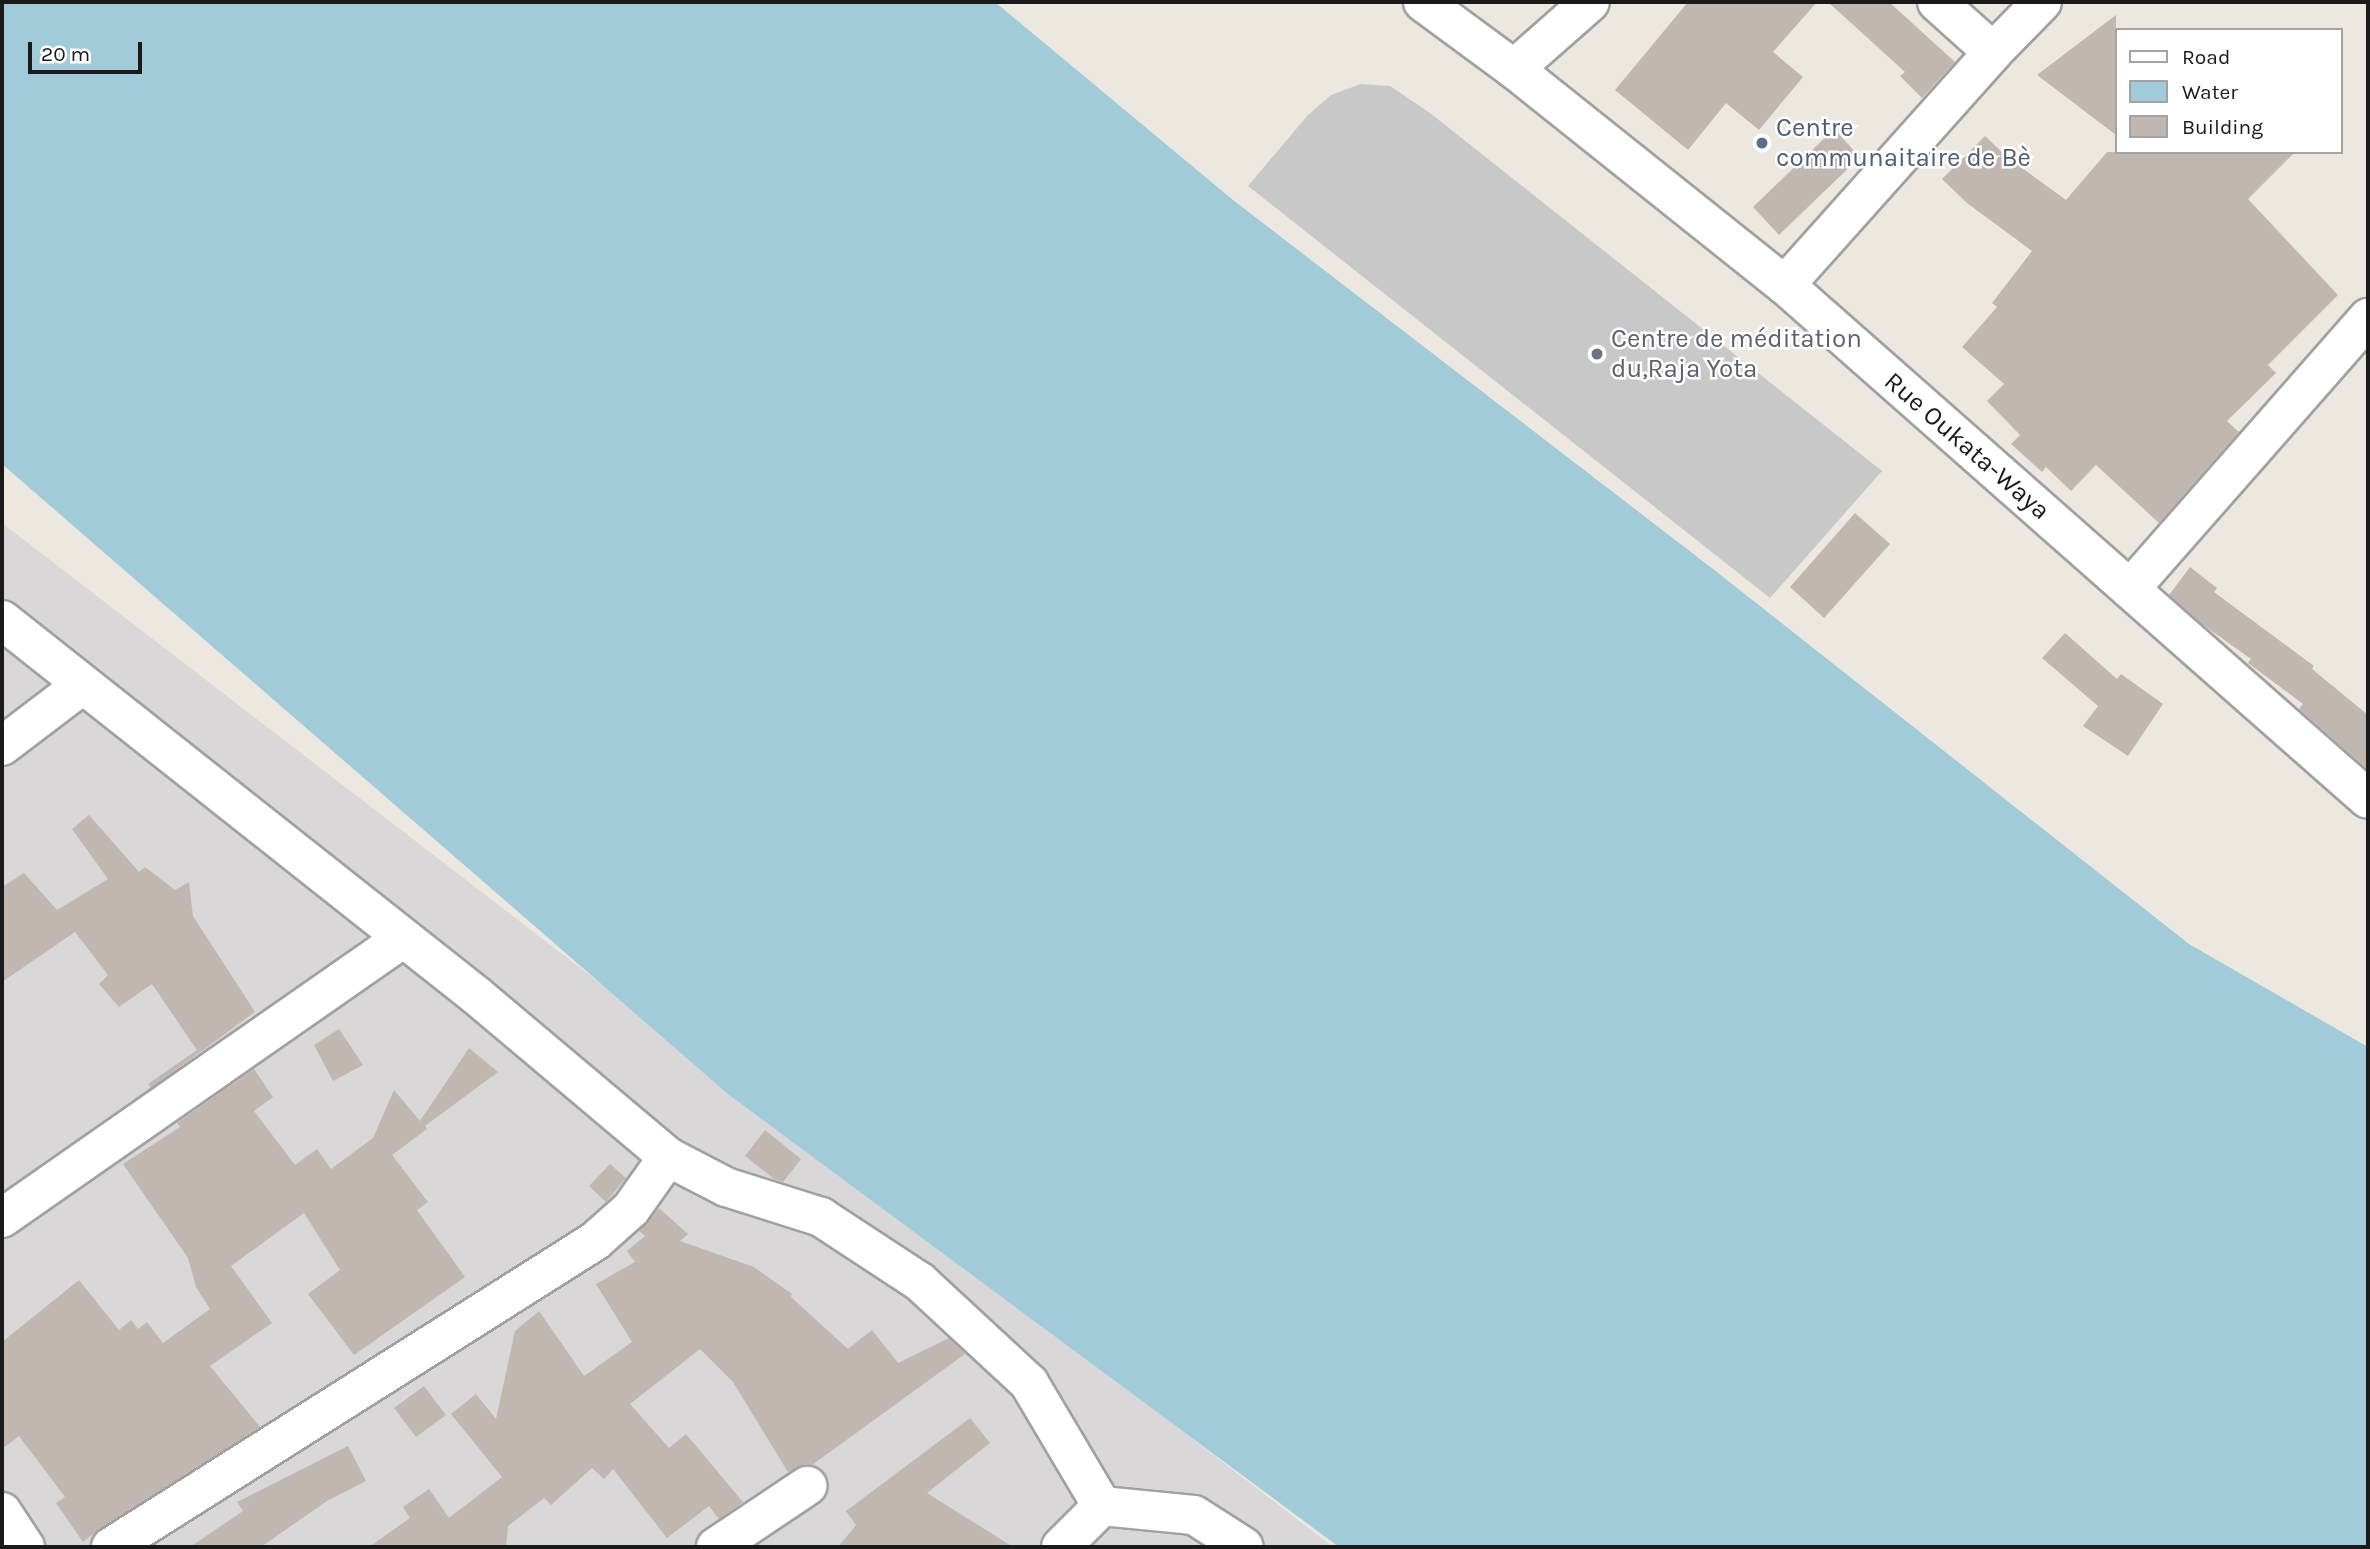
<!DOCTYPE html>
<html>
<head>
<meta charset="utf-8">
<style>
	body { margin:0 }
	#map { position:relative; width:2370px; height:1549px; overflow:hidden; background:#ece8e0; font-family:Karla,sans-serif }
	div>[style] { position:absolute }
	.residential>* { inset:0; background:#d9d7d7 }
	.religious>* { inset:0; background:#c8c8c8 }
	.water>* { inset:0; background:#a1cbd8 }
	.building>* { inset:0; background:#c0b8b0 }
	.roads { filter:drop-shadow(2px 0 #a1a1a1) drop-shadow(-2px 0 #a1a1a1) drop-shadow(0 2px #a1a1a1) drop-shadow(0 -2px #a1a1a1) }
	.minor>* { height:38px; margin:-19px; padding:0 19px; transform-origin:19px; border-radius:19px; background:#fff }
	.dots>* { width:19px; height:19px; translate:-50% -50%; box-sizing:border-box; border:4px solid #fff; border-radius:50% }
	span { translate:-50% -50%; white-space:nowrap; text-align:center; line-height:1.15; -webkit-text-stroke:5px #fff; paint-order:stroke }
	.service-label { font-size:26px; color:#4e5e75 }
	.left { translate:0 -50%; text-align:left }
	.worship-label { font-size:26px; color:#5b616d }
	.street-label { font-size:26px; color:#1a1a1a }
	.frame { position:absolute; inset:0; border:4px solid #1a1a1a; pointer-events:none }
	.legend { position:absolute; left:2115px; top:28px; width:228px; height:126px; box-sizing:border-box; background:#fff; border:2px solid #a3a3a3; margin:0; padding:9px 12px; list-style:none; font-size:21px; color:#1a1a1a }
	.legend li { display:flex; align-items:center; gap:14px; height:35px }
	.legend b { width:35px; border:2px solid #a3a3a3 }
	.scale { position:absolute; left:28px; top:42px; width:114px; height:32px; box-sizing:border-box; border:4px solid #1a1a1a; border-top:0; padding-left:9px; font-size:21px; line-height:24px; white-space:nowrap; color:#1a1a1a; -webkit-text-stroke:5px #fff; paint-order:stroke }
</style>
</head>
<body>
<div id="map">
	<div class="residential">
		<div style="clip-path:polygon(2px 523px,1333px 1547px,22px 1547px,2px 1508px)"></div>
	</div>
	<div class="religious">
		<div style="clip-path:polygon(1361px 84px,1390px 86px,1430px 113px,1882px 471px,1770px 598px,1248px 186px,1308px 115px,1331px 95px)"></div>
	</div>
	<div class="water">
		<div style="clip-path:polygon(2px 2px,995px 2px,1233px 200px,1713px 569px,2189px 944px,2368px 1047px,2368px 1547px,1339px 1547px,728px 1094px,2px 464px)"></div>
	</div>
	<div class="building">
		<div style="clip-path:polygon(1688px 2px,1817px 2px,1773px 52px,1803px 77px,1759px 130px,1726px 103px,1688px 150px,1615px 90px)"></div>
		<div style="clip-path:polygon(1828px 2px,1889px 2px,1955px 62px,1922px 98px,1900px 76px,1905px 72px)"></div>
		<div style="clip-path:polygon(2116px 15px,2116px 135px,2037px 75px)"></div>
		<div style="clip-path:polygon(1834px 129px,1860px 157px,1779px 235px,1753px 207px)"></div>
		<div style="clip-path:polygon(1985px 136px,2007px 157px,2066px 200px,2107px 152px,2295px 152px,2248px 199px,2338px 295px,2268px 365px,2276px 373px,2227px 421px,2239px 432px,2159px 523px,2096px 465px,2071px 491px,2046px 467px,2042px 472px,2011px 444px,2020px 435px,1987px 401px,2004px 384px,1962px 347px,1997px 307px,1992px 303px,2032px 251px,1967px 203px,1942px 179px)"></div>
		<div style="clip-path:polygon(1855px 513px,1890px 544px,1824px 618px,1790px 587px)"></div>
		<div style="clip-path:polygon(2190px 567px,2217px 588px,2214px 592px,2314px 666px,2312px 669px,2368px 715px,2368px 770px,2299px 709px,2303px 704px,2248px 663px,2251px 659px,2206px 627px,2169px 595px)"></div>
		<div style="clip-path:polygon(2065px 633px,2117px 679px,2121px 674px,2163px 704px,2128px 756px,2083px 726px,2098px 706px,2042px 658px)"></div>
		<div style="clip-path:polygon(89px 815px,139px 872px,145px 867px,175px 890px,189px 882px,193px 916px,255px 1012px,151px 1088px,148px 1084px,197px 1050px,152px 984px,119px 1007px,99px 984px,108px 975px,75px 932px,2px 982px,2px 887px,24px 873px,57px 910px,108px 879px,72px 829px)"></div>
		<div style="clip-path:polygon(339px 1029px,363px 1065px,333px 1081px,314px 1045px)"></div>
		<div style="clip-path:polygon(469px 1048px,498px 1072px,425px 1126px,427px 1129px,392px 1155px,428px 1202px,417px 1210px,465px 1277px,354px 1355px,308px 1294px,340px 1270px,304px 1213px,231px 1266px,272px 1323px,210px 1366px,260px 1427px,99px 1529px,83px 1542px,56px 1503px,65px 1497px,19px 1436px,2px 1449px,2px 1342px,79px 1280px,119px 1330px,131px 1320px,138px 1329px,147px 1322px,163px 1343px,210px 1309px,196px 1287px,188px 1258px,123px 1164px,180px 1127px,177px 1123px,254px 1069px,273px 1097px,254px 1111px,295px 1165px,317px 1149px,331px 1169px,373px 1138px,394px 1090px,420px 1121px)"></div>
		<div style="clip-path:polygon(765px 1130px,801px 1159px,783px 1182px,774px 1179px,745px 1156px)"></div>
		<div style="clip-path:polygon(610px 1164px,626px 1178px,606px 1202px,589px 1186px)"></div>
		<div style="clip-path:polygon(659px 1208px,688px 1234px,680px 1241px,754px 1267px,792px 1294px,791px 1297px,848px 1349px,872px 1330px,898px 1363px,949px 1338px,965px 1354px,812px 1465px,805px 1464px,788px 1472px,733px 1382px,700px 1349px,630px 1404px,669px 1448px,686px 1434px,743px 1502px,719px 1519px,709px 1506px,667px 1538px,613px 1469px,604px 1479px,592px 1468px,551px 1505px,544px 1498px,508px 1526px,506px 1547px,369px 1547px,410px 1518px,403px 1507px,429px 1489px,449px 1518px,502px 1477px,451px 1414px,476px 1394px,496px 1419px,515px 1331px,539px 1311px,584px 1376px,632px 1342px,596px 1284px,635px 1262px,627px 1251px,645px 1236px,639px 1231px)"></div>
		<div style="clip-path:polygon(424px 1386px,446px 1415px,416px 1437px,394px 1408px)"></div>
		<div style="clip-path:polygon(970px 1418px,990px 1443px,927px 1493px,1013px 1547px,838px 1547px,856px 1525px,846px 1511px)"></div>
		<div style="clip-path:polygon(348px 1446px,366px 1481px,327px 1501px,261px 1547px,190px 1547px,243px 1511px,237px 1502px)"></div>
	</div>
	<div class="roads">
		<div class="minor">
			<div style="left:1423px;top:2px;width:113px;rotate:36.4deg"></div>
			<div style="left:1514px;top:69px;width:347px;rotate:38.6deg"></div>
			<div style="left:1785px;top:285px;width:777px;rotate:41.4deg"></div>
			<div style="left:1937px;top:2px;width:75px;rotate:41.8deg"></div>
			<div style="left:1514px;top:69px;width:101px;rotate:-41.4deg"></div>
			<div style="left:1785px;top:285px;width:312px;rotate:-48.2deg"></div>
			<div style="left:1993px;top:52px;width:70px;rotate:-45.6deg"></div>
			<div style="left:2130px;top:589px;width:361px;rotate:-48.7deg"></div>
			<div style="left:2px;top:620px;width:606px;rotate:38.36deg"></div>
			<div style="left:477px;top:996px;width:250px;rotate:40.1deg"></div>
			<div style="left:668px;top:1157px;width:65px;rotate:27.3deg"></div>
			<div style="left:726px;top:1187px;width:100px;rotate:17.5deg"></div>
			<div style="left:821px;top:1217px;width:118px;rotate:33.3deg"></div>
			<div style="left:920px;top:1282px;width:149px;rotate:42.8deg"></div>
			<div style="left:1029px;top:1383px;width:143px;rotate:59.3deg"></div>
			<div style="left:1102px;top:1506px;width:92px;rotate:5.6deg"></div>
			<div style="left:1194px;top:1515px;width:59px;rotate:32.6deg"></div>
			<div style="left:2px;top:746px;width:101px;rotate:-37.3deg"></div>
			<div style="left:2px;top:1218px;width:488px;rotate:-34.9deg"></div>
			<div style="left:2px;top:1512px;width:42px;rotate:56.7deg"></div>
			<div style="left:111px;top:1547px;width:573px;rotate:-32.3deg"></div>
			<div style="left:595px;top:1241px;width:48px;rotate:-41.6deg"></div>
			<div style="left:631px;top:1209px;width:64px;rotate:-54.6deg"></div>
			<div style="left:716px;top:1547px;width:110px;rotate:-33.8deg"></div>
			<div style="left:1061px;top:1547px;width:58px;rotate:-45deg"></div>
		</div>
	</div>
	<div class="dots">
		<div style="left:1762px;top:143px;background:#5c6f8a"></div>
		<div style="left:1597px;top:354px;background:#6b7280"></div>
	</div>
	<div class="service-label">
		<span class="left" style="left:1776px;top:143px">Centre<br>communaitaire de Bè</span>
	</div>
	<div class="worship-label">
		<span class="left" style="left:1611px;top:354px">Centre de méditation<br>du,Raja Yota</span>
	</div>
	<div class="street-label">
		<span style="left:1967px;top:446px;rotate:41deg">Rue Oukata-Waya</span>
	</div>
	<div class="frame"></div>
	<ul class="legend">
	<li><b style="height:9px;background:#fff"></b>Road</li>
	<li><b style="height:19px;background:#a1cbd8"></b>Water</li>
	<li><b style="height:19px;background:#c0b8b0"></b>Building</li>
	</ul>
	<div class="scale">20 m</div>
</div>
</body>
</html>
